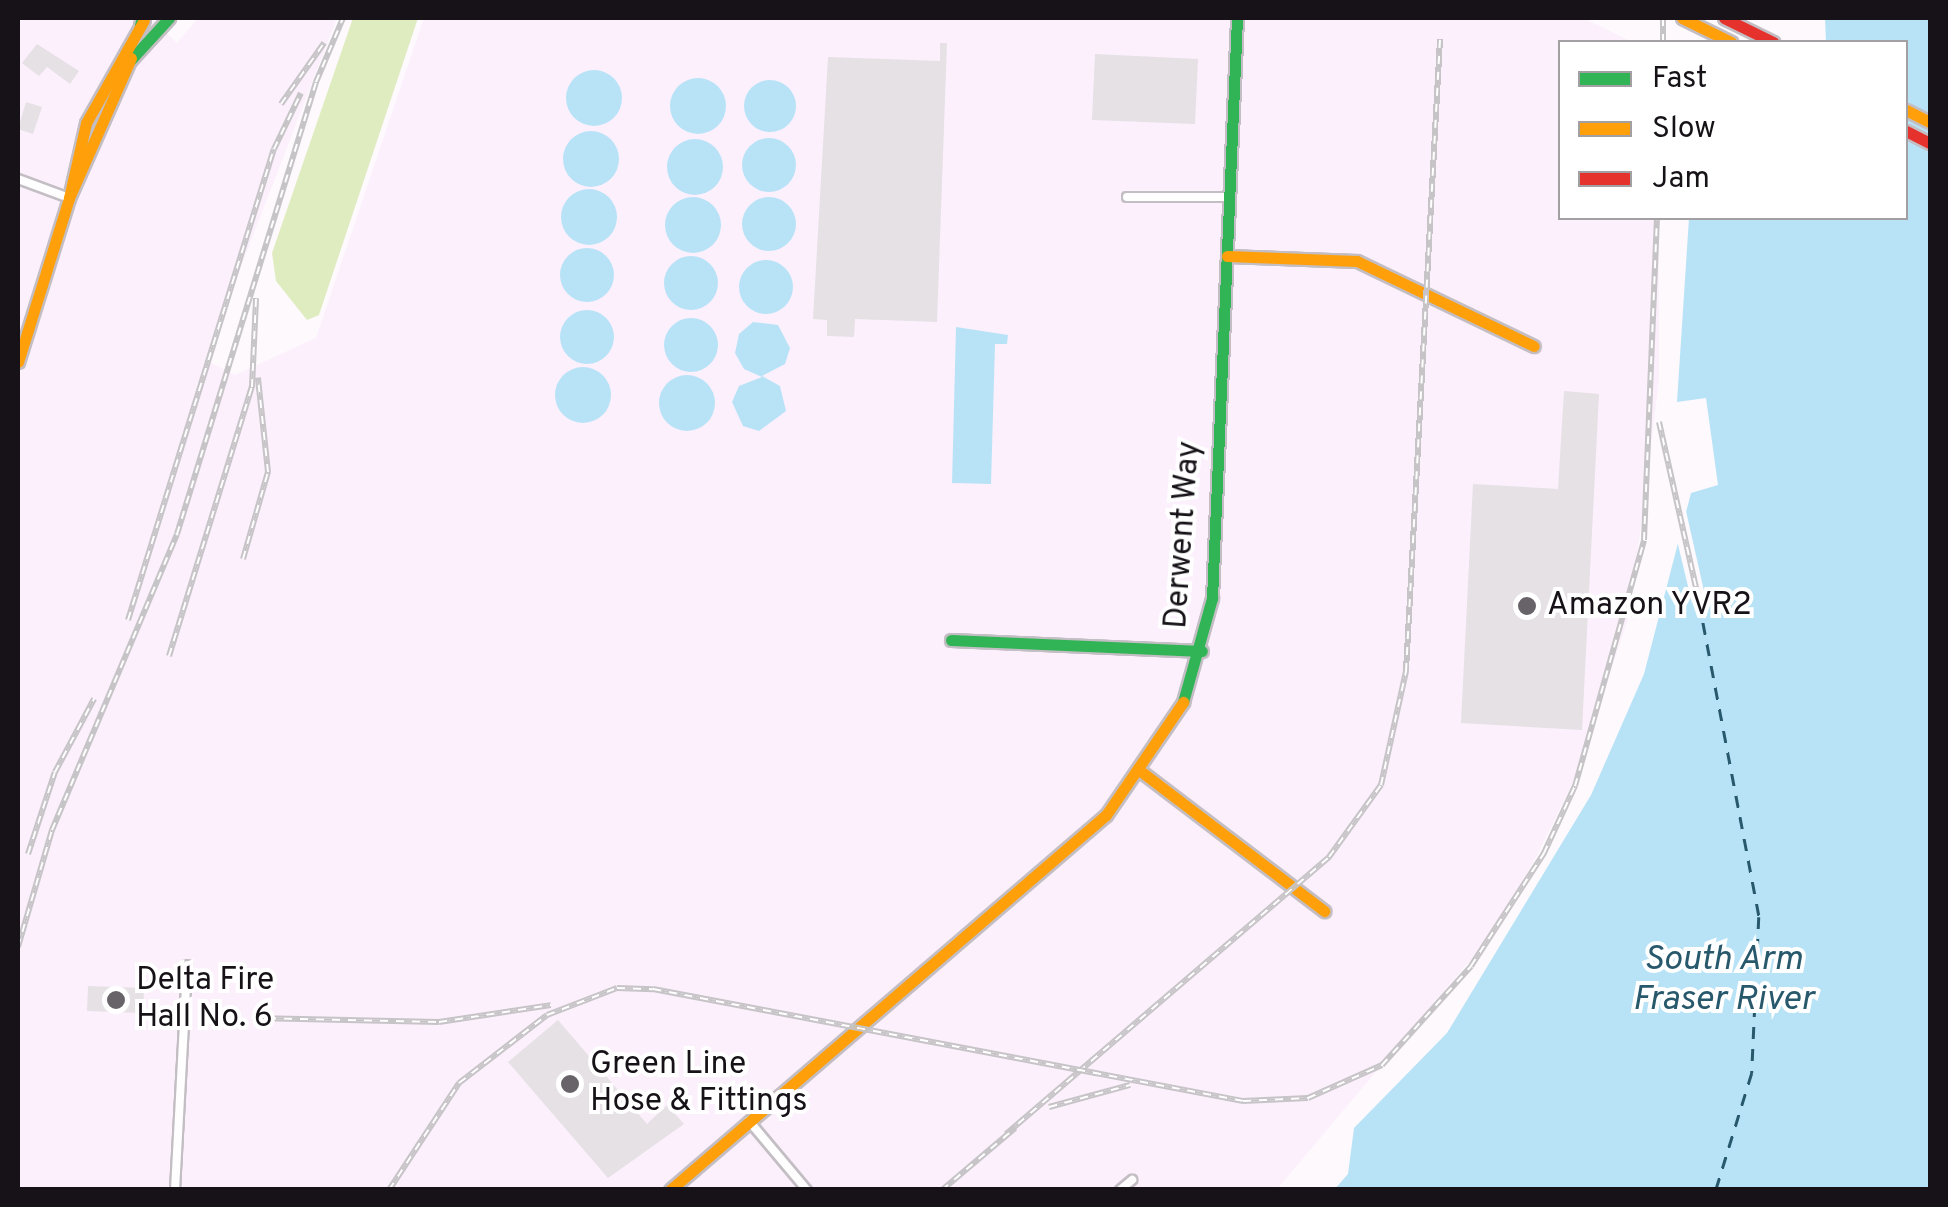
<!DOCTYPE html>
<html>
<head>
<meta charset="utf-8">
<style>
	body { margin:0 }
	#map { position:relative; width:1948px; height:1207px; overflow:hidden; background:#fdf9fd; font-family:Overpass,sans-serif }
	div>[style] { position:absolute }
	.built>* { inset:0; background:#fcf0fd }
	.green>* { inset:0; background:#dfecbf }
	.water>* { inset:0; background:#b8e3f7 }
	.round { border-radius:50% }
	.pier>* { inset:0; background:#fdf9fd }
	.ferry>* { height:2.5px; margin-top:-1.25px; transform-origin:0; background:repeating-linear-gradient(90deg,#27586c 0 12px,transparent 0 22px) }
	.building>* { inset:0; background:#e5e1e5 }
	.roads { filter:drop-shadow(2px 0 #c3bec3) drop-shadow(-2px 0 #c3bec3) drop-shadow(0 2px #c3bec3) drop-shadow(0 -2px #c3bec3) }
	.street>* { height:8px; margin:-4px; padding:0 4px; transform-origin:4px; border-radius:4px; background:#fffeff }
	.fast>* { height:11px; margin:-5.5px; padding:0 5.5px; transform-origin:5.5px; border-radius:5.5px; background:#30b455 }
	.slow>* { height:11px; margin:-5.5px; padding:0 5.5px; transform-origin:5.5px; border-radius:5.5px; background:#ff9f0a }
	.jam>* { height:11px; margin:-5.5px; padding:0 5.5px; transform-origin:5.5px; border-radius:5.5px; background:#e5322d }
	.rail>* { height:6px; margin-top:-3px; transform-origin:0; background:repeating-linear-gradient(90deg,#fff 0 8px,#c6c4c6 0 16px); box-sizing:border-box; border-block:2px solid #c6c4c6 }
	.dots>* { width:28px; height:28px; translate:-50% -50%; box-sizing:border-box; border:5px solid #fff; border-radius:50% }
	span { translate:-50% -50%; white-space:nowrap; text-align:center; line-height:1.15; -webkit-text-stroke:8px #fff; paint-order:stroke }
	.street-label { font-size:32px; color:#161217 }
	.poi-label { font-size:32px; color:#161217 }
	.left { translate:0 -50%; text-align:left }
	.water-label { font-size:35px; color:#27586c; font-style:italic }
	.frame { position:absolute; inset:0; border:20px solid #161217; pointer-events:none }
	.legend { position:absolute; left:1558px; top:40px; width:350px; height:180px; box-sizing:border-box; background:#fff; border:2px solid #a2a0a2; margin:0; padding:12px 18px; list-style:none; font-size:30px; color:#161217 }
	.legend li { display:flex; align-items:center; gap:20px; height:50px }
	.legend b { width:50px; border:2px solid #a2a0a2 }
</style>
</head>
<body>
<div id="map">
	<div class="built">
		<div style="clip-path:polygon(18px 18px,151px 18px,177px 43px,198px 18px,337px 18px,205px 360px,235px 375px,316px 338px,424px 18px,1583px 18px,1632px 42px,1560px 42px,1560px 218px,1659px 218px,1659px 381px,1630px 613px,1571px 787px,1534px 861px,1483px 945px,1277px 1189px,18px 1189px)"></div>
	</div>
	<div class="green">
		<div style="clip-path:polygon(353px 18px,418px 18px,319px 315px,307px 320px,276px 281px,272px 253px)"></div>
	</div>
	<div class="water">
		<div style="clip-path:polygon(1825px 18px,1930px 18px,1930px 1189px,1334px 1190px,1348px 1174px,1354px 1128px,1447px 1033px,1591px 795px,1644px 674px,1691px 493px,1718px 485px,1706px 398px,1677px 402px,1689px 218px,1906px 218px,1906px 42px,1826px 42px)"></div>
		<div class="round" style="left:566px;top:70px;width:56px;height:56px"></div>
		<div class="round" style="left:670px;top:78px;width:56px;height:56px"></div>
		<div class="round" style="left:744px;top:80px;width:52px;height:52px"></div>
		<div class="round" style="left:563px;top:131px;width:56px;height:56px"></div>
		<div class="round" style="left:742px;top:138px;width:54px;height:54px"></div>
		<div class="round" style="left:667px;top:139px;width:56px;height:56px"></div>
		<div class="round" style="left:561px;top:189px;width:56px;height:56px"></div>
		<div class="round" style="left:742px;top:197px;width:54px;height:54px"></div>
		<div class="round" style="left:665px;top:197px;width:56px;height:56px"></div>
		<div class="round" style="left:560px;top:248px;width:54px;height:54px"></div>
		<div class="round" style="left:664px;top:256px;width:54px;height:54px"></div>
		<div class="round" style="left:739px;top:260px;width:54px;height:54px"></div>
		<div class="round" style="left:560px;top:310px;width:54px;height:54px"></div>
		<div class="round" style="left:664px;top:318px;width:54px;height:54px"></div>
		<div style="clip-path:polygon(753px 322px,778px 325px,790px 348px,785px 364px,762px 376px,780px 386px,786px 411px,759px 431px,743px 426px,732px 402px,739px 386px,762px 377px,744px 369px,735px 353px,739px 334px)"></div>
		<div style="clip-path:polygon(956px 327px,1008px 335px,1007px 344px,995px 344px,991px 484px,952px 483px)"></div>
		<div class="round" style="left:555px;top:367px;width:56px;height:56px"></div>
		<div class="round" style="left:659px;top:375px;width:56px;height:56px"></div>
	</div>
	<div class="pier">
		<div style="clip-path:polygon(1684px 502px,1706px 600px,1692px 603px,1675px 532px)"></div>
	</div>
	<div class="ferry">
		<div style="left:1699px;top:601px;width:322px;rotate:79.2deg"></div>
		<div style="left:1759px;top:917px;width:156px;rotate:92.6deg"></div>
		<div style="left:1752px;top:1073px;width:122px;rotate:107.1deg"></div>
	</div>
	<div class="building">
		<div style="clip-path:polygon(940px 43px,947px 43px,937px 322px,855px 319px,854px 337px,827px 336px,827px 320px,813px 319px,828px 57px,940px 61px)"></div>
		<div style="clip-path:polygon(37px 44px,79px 71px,70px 84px,47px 67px,39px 76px,22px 63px)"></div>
		<div style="clip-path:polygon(1095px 54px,1198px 59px,1195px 124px,1092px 120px)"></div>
		<div style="clip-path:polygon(26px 102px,42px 107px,33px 134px,18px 129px)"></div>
		<div style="clip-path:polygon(1564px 391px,1599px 394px,1582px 730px,1461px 723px,1473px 484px,1558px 489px)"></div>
		<div style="clip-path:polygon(88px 986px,144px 988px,143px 1013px,87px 1011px)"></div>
		<div style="clip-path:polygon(558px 1020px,647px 1124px,667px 1105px,684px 1124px,608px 1178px,508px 1062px)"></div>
	</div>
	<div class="roads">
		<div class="street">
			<div style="left:18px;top:179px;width:54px;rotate:20.4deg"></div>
			<div style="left:1127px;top:197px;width:103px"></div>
			<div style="left:749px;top:1121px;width:90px;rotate:50deg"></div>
			<div style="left:175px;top:1190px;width:225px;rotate:-86.9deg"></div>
			<div style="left:1120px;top:1190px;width:16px;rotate:-40deg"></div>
		</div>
		<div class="fast">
			<div style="left:140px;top:25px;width:7px;rotate:-74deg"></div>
			<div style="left:126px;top:65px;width:64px;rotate:-47.5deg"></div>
			<div style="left:951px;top:640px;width:251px;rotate:2.5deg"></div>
			<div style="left:1183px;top:702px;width:108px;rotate:-74.4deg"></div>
			<div style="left:1212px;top:598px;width:581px;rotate:-87.53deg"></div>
		</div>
		<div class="slow">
			<div style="left:1682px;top:18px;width:55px;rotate:26.1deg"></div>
			<div style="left:1906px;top:110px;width:27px;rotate:27deg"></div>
			<div style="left:69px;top:198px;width:77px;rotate:-77.2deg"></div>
			<div style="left:86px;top:123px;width:118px;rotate:-60.6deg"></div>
			<div style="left:1227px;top:256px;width:130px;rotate:2.2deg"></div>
			<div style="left:1357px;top:261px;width:196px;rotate:25.7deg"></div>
			<div style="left:18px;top:362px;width:172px;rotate:-72.7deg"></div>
			<div style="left:69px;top:198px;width:153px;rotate:-66.1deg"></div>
			<div style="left:1143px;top:773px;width:228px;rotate:37.3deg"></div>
			<div style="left:670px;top:1190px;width:575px;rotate:-40.7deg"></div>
			<div style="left:1106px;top:815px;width:137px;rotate:-55.7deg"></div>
		</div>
		<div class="jam">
			<div style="left:1724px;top:18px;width:55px;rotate:26.1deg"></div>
			<div style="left:1906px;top:131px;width:27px;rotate:27deg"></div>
		</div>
	</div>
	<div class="rail">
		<div style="left:1663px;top:42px;width:24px;rotate:-90deg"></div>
		<div style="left:281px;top:104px;width:75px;rotate:-54.8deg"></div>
		<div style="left:1659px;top:422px;width:183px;rotate:77.4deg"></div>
		<div style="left:243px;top:559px;width:91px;rotate:-74deg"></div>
		<div style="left:268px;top:472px;width:95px;rotate:-96.1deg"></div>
		<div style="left:128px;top:620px;width:493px;rotate:-72.8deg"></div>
		<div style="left:274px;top:149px;width:62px;rotate:-64.3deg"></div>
		<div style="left:169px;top:656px;width:282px;rotate:-72.9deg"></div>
		<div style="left:252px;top:387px;width:89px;rotate:-87.4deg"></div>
		<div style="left:28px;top:854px;width:86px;rotate:-71.8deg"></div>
		<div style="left:55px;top:772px;width:83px;rotate:-61.9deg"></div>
		<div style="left:18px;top:947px;width:122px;rotate:-73.8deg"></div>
		<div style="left:52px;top:830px;width:321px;rotate:-67.1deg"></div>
		<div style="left:177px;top:534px;width:473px;rotate:-72.9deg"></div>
		<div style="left:316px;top:82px;width:69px;rotate:-67.1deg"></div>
		<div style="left:252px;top:1018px;width:187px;rotate:1.2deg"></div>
		<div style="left:439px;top:1022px;width:113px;rotate:-8.6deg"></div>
		<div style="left:1049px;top:1107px;width:84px;rotate:-15.2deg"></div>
		<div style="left:1006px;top:1134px;width:426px;rotate:-40.6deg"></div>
		<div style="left:1329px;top:857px;width:89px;rotate:-54.2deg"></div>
		<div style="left:1381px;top:785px;width:117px;rotate:-77.6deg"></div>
		<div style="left:1406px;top:671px;width:633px;rotate:-86.92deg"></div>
		<div style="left:389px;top:1190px;width:128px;rotate:-56.8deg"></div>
		<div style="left:459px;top:1083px;width:111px;rotate:-37.7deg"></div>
		<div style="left:547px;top:1015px;width:75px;rotate:-21.1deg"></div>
		<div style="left:617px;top:988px;width:36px;rotate:2deg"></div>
		<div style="left:653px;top:989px;width:601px;rotate:10.75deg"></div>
		<div style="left:1243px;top:1101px;width:65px;rotate:-2.6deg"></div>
		<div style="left:1308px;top:1098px;width:81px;rotate:-24deg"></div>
		<div style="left:1382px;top:1065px;width:133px;rotate:-48deg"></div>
		<div style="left:1471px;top:966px;width:135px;rotate:-57.1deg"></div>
		<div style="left:1544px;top:853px;width:74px;rotate:-65.2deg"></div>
		<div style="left:1575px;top:786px;width:255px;rotate:-74.3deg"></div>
		<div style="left:1644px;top:540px;width:322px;rotate:-87.7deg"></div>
		<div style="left:942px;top:1190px;width:96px;rotate:-40.3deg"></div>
	</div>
	<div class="dots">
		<div style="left:1527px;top:606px;background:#676368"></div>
		<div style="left:116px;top:1000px;background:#676368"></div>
		<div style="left:570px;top:1084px;background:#676368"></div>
	</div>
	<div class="street-label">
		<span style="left:1184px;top:535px;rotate:-86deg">Derwent Way</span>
	</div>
	<div class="poi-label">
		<span class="left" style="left:1547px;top:606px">Amazon YVR2</span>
		<span class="left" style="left:136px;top:1000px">Delta Fire<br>Hall No. 6</span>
		<span class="left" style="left:590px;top:1084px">Green Line<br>Hose &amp; Fittings</span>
	</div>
	<div class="water-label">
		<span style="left:1723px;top:980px">South Arm<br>Fraser River</span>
	</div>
	<div class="frame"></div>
	<ul class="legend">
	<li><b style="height:12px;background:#30b455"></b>Fast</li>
	<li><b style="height:12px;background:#ff9f0a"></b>Slow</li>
	<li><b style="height:12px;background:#e5322d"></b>Jam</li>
	</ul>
</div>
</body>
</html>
